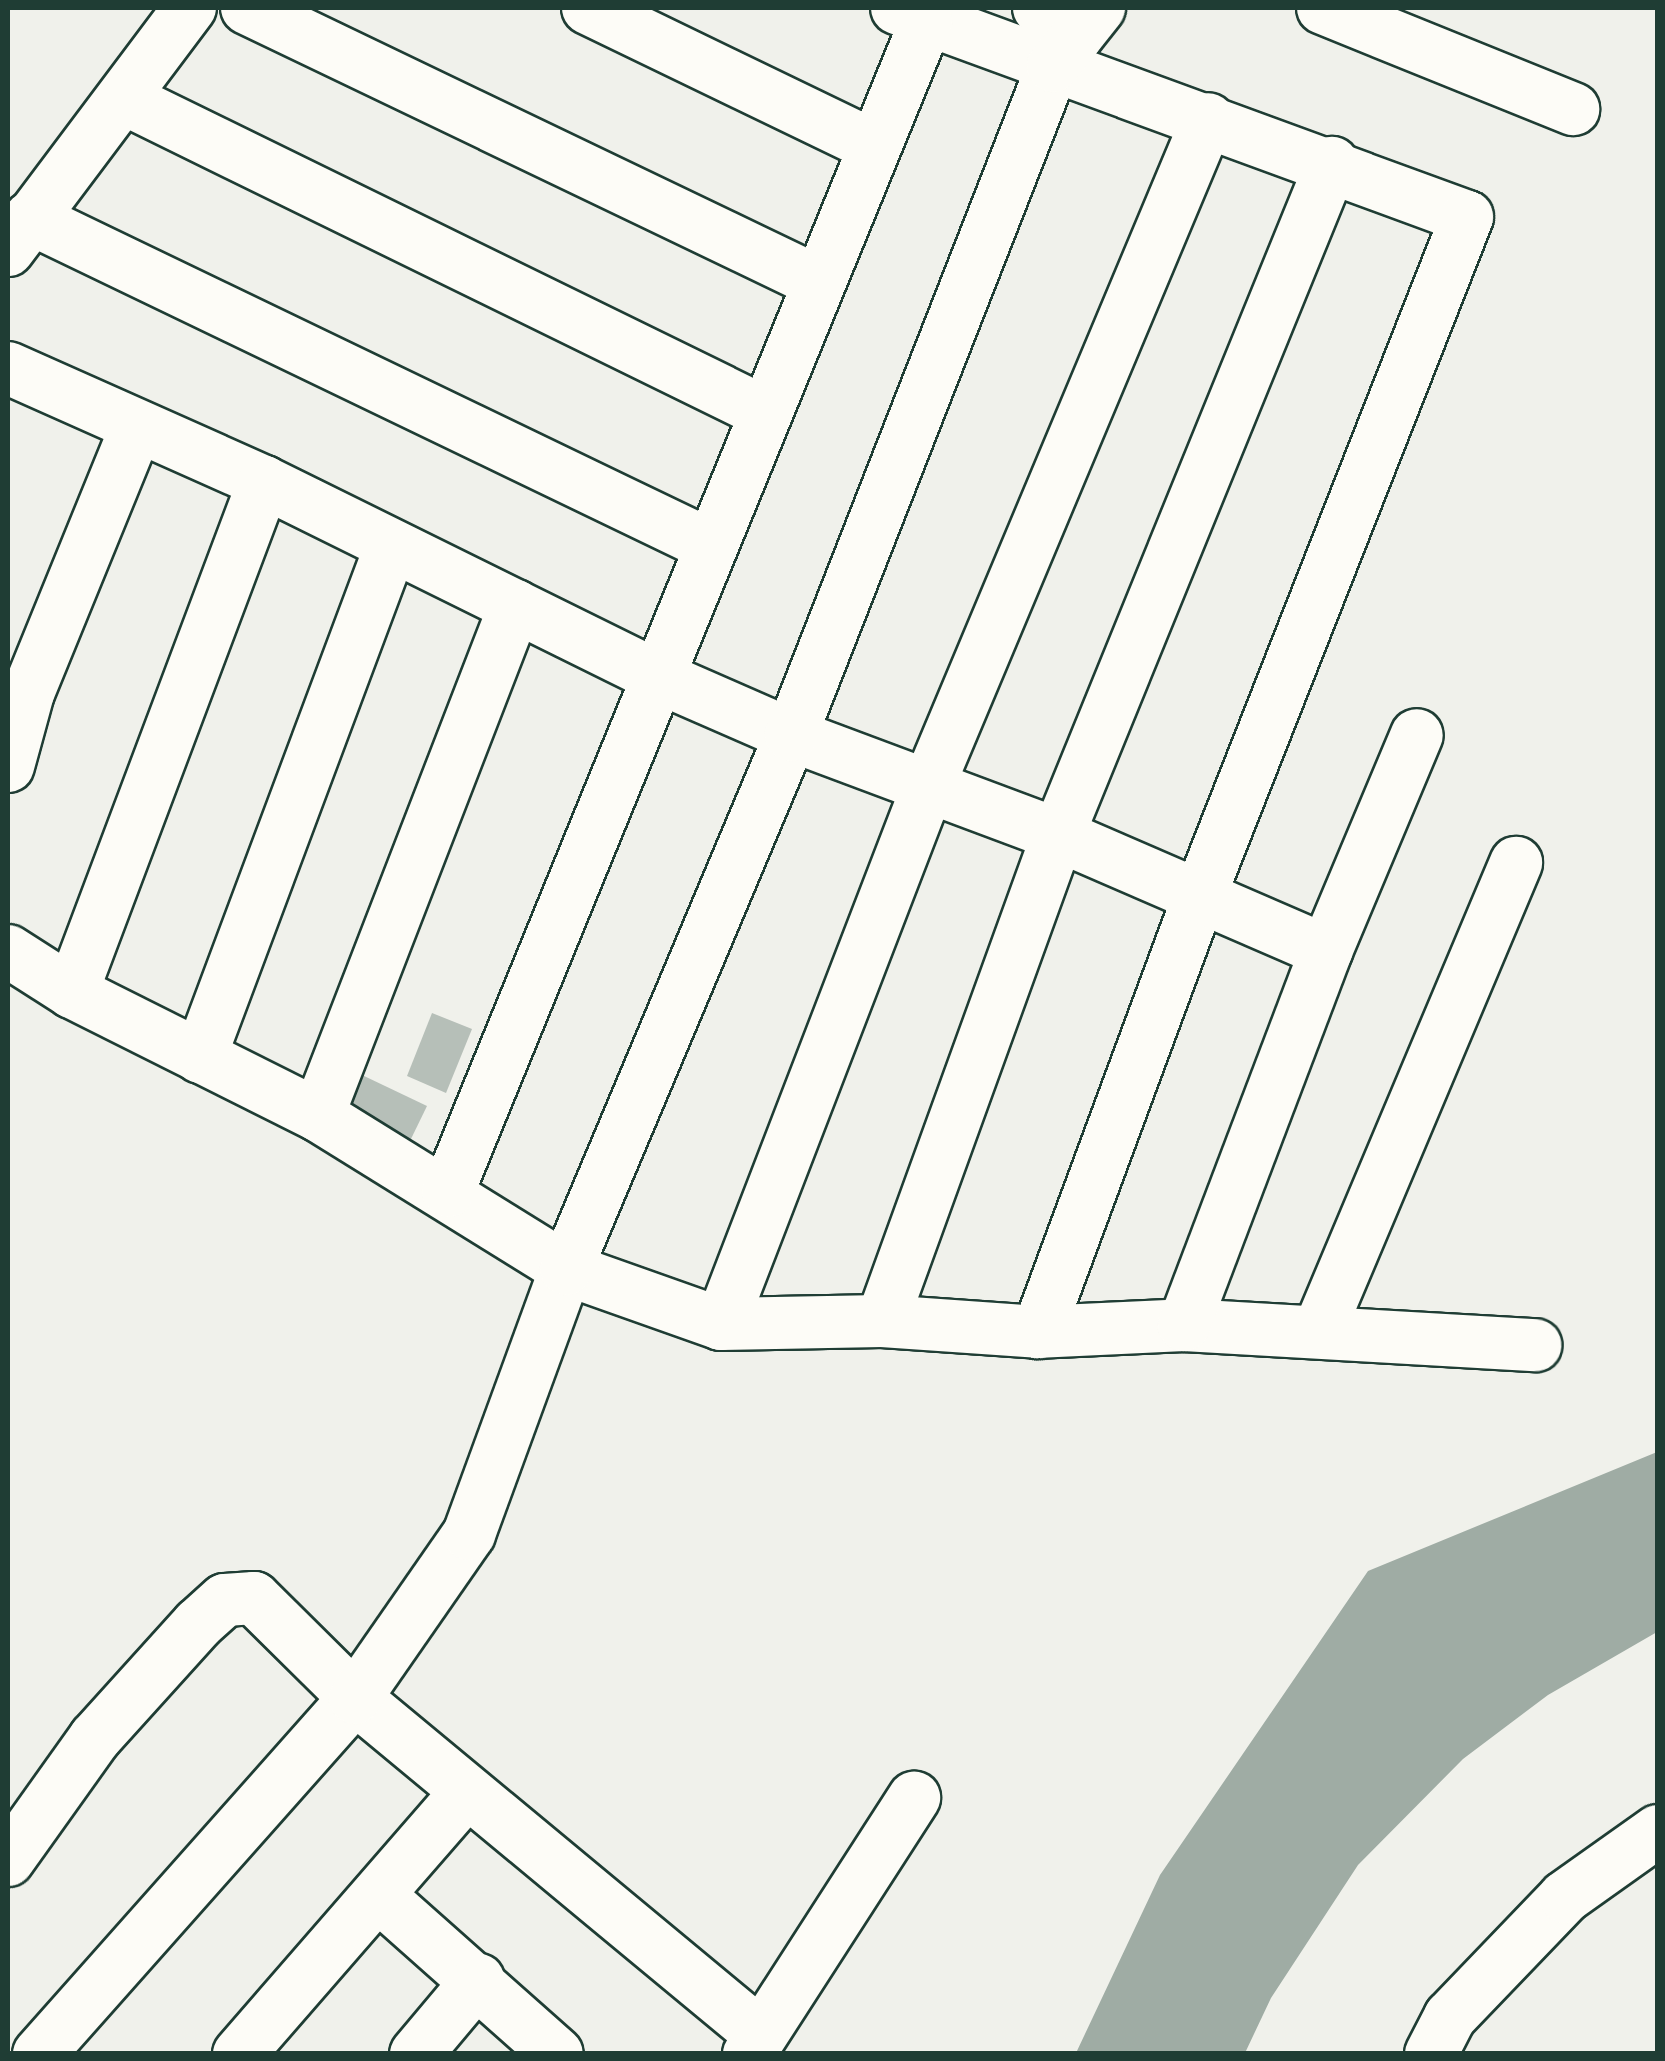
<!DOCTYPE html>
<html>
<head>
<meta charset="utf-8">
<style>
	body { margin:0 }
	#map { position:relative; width:1665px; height:2061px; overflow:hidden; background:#f0f1eb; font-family:Sriracha,sans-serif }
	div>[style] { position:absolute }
	.water>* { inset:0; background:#9faca4 }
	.building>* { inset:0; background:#b6bfb8 }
	.roads { filter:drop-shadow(2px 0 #1f3d34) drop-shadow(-2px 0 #1f3d34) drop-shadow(0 2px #1f3d34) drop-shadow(0 -2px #1f3d34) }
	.minor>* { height:52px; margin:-26px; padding:0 26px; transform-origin:26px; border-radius:26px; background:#fdfcf7 }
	span { translate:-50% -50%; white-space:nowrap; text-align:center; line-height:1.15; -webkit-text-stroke:10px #fdfcf7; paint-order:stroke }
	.frame { position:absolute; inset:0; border:10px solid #1f3d34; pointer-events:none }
</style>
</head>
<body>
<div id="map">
	<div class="water">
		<div style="clip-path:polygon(1657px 1452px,1657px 1632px,1548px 1695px,1463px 1759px,1358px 1865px,1271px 1998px,1245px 2053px,1076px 2053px,1160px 1875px,1368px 1571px)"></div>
	</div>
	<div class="building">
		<div style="clip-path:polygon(432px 1013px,472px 1029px,446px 1093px,407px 1076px)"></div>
		<div style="clip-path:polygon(362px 1075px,427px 1106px,410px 1141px,346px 1111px)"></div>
	</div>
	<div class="roads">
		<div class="minor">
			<div style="left:247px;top:8px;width:631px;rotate:25.63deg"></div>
			<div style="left:588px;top:8px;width:314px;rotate:25.8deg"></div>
			<div style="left:897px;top:8px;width:607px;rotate:20.14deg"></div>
			<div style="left:1467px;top:217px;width:734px;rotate:111.5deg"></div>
			<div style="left:1198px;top:900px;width:461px;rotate:110.3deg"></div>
			<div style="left:1039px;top:8px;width:47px;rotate:36.4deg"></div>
			<div style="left:1323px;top:8px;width:270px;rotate:22deg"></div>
			<div style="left:123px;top:98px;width:716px;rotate:26.1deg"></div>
			<div style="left:30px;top:218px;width:751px;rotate:25.71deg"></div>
			<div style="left:8px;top:250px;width:303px;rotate:-53.1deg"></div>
			<div style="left:8px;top:368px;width:280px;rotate:24deg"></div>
			<div style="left:264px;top:482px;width:445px;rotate:26.3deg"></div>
			<div style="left:663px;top:679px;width:140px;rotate:23.6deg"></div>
			<div style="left:791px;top:735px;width:285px;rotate:20.5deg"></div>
			<div style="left:1058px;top:835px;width:292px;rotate:23.4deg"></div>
			<div style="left:8px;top:766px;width:76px;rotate:-74.7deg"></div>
			<div style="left:28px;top:693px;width:285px;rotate:-67.8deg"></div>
			<div style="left:8px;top:951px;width:76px;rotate:32.6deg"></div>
			<div style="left:72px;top:992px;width:275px;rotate:26.6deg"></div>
			<div style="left:318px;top:1115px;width:292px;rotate:31.8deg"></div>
			<div style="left:566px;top:1269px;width:164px;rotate:19.5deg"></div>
			<div style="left:721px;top:1324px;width:161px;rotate:-1.1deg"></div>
			<div style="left:882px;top:1321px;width:156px;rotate:4deg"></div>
			<div style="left:1038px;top:1332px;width:146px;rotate:-2.7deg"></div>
			<div style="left:1184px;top:1325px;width:352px;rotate:3.3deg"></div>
			<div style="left:72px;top:992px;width:545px;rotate:-69.37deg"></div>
			<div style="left:200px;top:1057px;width:542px;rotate:-69.49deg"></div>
			<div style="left:318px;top:1115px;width:546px;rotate:-68.84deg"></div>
			<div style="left:448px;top:1191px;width:1263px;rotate:-67.76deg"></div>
			<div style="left:882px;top:1321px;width:517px;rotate:-70.09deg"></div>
			<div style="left:1058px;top:835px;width:726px;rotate:-67.82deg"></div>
			<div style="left:721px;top:1324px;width:579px;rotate:-68.93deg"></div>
			<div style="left:929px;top:784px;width:721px;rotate:-67.24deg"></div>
			<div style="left:1184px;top:1325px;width:400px;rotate:-69.2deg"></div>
			<div style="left:1326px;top:951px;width:234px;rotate:-67.2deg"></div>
			<div style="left:1320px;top:1328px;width:505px;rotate:-67.14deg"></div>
			<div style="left:8px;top:1860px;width:150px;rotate:-54.5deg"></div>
			<div style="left:95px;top:1738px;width:154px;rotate:-47.9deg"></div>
			<div style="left:198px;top:1624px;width:36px;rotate:-42deg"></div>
			<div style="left:225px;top:1600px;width:29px;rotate:-4deg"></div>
			<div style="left:254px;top:1598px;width:142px;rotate:44.7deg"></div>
			<div style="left:355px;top:1698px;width:526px;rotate:39.68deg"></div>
			<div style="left:378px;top:1895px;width:239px;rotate:41.6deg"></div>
			<div style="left:39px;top:2054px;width:476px;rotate:-48.4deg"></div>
			<div style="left:355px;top:1698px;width:200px;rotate:-55.2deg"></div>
			<div style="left:469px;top:1534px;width:282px;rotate:-69.9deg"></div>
			<div style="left:566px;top:1269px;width:579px;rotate:-67.15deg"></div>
			<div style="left:791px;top:735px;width:718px;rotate:-68.61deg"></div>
			<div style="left:1053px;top:66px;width:74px;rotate:-51.6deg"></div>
			<div style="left:239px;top:2054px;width:347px;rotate:-49deg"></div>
			<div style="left:416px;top:2054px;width:97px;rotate:-50deg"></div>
			<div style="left:749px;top:2054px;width:305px;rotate:-57.2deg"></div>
			<div style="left:1431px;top:2054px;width:42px;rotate:-62.8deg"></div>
			<div style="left:1450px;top:2017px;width:166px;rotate:-46.2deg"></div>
			<div style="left:1565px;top:1897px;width:114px;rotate:-35.4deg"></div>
		</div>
	</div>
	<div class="frame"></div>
</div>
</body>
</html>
